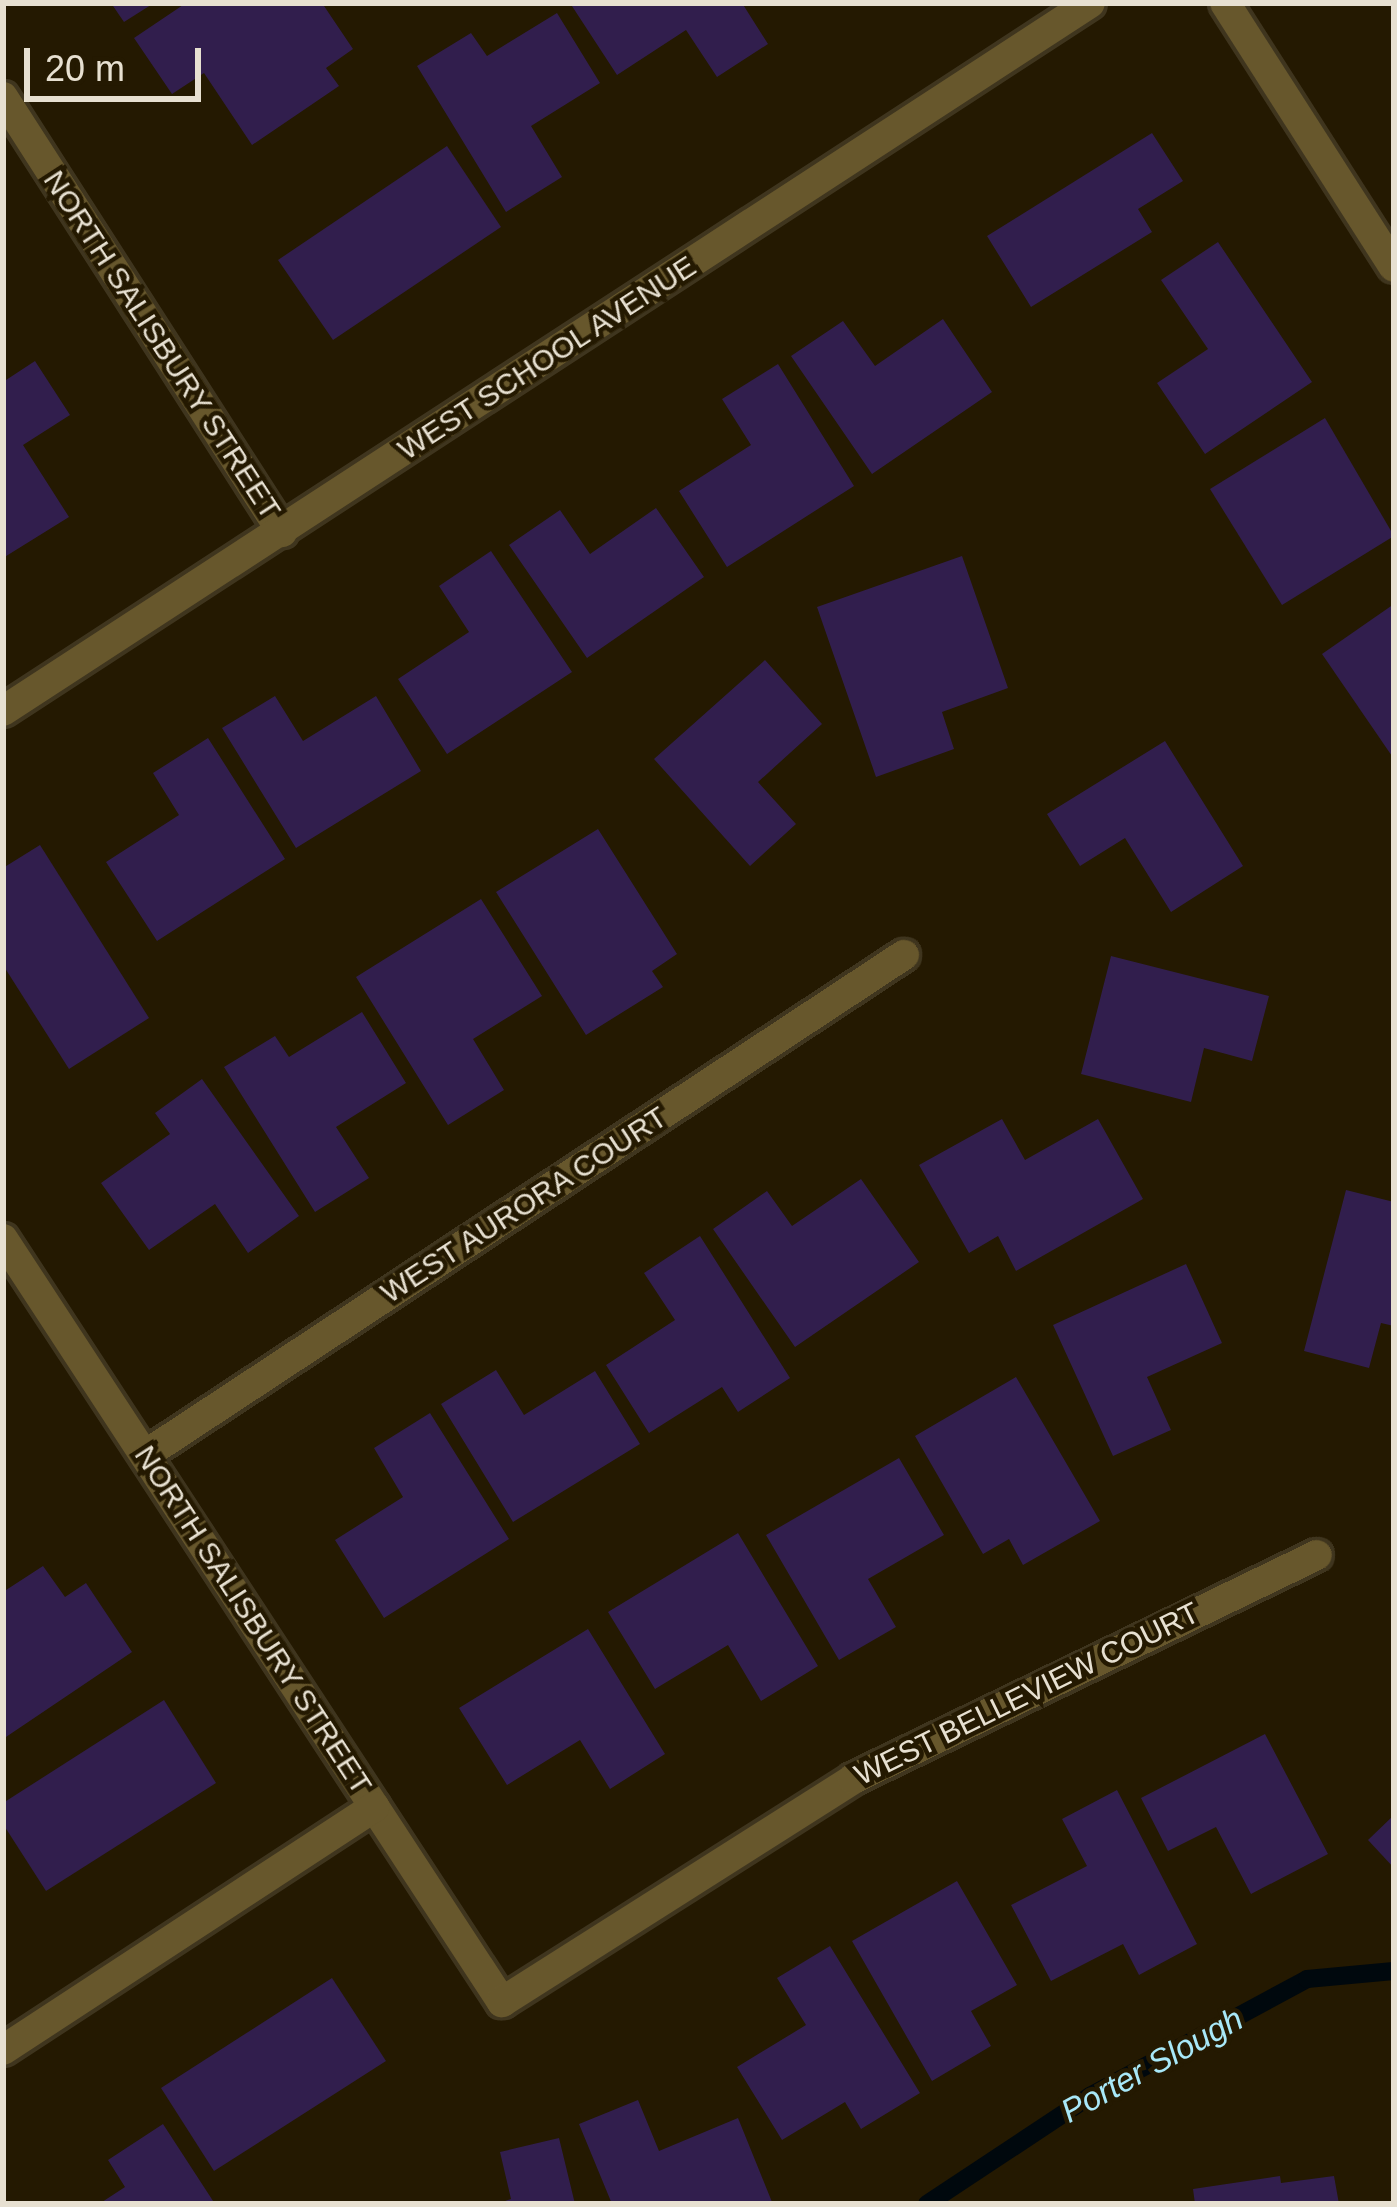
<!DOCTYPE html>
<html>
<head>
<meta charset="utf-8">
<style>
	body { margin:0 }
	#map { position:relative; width:1397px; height:2207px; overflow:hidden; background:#241901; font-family:Arial,sans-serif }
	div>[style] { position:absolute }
	.stream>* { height:18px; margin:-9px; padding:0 9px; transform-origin:9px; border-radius:9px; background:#00080d }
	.building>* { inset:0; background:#311e4d }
	.roads { filter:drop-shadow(3px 0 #3f351e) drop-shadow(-3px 0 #3f351e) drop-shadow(0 3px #3f351e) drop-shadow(0 -3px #3f351e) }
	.minor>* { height:30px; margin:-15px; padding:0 15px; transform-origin:15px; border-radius:15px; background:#67572c }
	span { translate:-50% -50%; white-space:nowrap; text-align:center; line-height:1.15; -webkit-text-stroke:9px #241901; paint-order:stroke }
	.street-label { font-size:30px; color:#e7e0d1 }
	.water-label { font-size:33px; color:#a8e8f8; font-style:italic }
	.frame { position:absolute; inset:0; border:6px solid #e7e0d1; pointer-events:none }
	.scale { position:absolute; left:24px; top:48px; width:177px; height:54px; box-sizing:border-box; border:6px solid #e7e0d1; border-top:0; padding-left:15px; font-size:36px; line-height:42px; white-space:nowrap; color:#e7e0d1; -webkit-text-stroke:9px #241901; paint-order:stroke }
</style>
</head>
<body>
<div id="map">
	<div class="stream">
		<div style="left:927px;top:2204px;width:196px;rotate:-33.5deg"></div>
		<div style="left:1090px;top:2096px;width:247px;rotate:-28.3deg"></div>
		<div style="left:1307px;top:1979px;width:87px;rotate:-5.3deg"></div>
	</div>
	<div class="building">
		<div style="clip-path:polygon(111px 3px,154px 3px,124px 22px)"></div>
		<div style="clip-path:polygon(186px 3px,322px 3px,353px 49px,326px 68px,339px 86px,252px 145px,204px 73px,172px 94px,134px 38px)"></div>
		<div style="clip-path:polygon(570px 3px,742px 3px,768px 44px,717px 77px,686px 30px,617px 75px)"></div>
		<div style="clip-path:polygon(557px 13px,600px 83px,531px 126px,562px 177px,506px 212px,417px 66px,471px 33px,487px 56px)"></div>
		<div style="clip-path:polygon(1152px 133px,1183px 181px,1138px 209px,1152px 232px,1031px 307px,987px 236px)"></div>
		<div style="clip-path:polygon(447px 146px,501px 227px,333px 340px,278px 260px)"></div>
		<div style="clip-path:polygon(1218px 242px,1312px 382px,1205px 454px,1157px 383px,1208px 349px,1161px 280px)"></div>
		<div style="clip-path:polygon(943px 319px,992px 392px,872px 474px,791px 356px,843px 321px,875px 366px)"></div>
		<div style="clip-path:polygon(35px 361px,70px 415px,23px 445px,69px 517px,3px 558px,3px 382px)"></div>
		<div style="clip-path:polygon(778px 364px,854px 486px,727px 567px,679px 491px,751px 445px,722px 399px)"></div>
		<div style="clip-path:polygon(1325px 418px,1394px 536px,1282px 605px,1210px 489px)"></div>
		<div style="clip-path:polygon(656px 508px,704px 577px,587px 658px,509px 545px,560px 510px,590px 554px)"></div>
		<div style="clip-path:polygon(491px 551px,572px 672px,447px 754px,398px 679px,469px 632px,439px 586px)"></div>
		<div style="clip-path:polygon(962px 556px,1008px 688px,942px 712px,954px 749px,876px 777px,817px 607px)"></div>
		<div style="clip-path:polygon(1394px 604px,1394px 759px,1322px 654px)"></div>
		<div style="clip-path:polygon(765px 660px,822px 724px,758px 782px,796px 824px,750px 866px,654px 759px)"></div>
		<div style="clip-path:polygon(275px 696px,303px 741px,376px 696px,421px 771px,296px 848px,222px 728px)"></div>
		<div style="clip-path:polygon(208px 738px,285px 859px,157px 941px,106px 862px,179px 815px,153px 773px)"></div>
		<div style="clip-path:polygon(1165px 741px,1243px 866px,1171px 912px,1125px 838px,1080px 866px,1047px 814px)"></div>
		<div style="clip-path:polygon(598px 829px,677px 954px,652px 971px,663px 987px,586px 1035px,496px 892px)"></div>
		<div style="clip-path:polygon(40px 845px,149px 1018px,69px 1069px,3px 965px,3px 868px)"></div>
		<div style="clip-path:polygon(481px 899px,542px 996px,473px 1039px,504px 1090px,448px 1125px,356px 977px)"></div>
		<div style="clip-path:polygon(1111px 956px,1269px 996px,1252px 1061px,1204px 1048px,1191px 1102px,1081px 1074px)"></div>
		<div style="clip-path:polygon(362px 1012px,406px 1083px,336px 1127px,369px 1178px,315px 1212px,224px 1067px,275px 1036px,289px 1057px)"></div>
		<div style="clip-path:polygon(202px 1079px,299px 1216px,248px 1253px,215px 1204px,149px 1250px,101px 1183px,170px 1134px,155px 1113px)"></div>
		<div style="clip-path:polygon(1002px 1119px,1025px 1160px,1098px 1119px,1143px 1199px,1016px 1271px,998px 1236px,969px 1253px,919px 1165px)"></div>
		<div style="clip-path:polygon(861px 1179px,919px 1262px,795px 1347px,713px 1229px,767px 1191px,792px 1226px)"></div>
		<div style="clip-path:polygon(1346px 1190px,1394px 1202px,1394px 1326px,1381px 1323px,1369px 1368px,1304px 1351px)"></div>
		<div style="clip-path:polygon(700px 1236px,790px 1378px,738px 1412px,722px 1387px,649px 1433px,606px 1365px,675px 1320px,644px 1273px)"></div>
		<div style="clip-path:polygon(1186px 1264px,1222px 1343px,1147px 1377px,1171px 1430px,1113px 1456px,1053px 1325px)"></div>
		<div style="clip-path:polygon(496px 1370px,524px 1415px,595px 1371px,640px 1444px,513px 1522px,441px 1404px)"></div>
		<div style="clip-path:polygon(1016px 1377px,1100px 1521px,1023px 1565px,1009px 1539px,983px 1554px,915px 1436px)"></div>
		<div style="clip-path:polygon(430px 1413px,509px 1539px,384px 1618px,335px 1540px,403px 1497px,374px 1448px)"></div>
		<div style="clip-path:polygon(899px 1458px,944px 1535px,868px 1579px,896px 1627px,839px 1660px,766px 1535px)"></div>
		<div style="clip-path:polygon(738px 1533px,818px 1666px,761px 1701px,728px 1645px,655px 1689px,608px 1612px)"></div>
		<div style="clip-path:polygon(43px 1566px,65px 1597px,86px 1583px,132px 1652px,3px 1739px,3px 1592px)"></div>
		<div style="clip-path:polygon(588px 1629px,665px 1754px,610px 1789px,580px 1740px,507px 1785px,459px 1708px)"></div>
		<div style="clip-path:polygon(164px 1700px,216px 1783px,46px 1891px,3px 1824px,3px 1803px)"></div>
		<div style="clip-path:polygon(1265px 1734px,1328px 1854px,1251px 1894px,1216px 1827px,1168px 1851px,1141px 1798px)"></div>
		<div style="clip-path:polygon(1117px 1790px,1197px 1944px,1139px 1975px,1123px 1944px,1051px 1981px,1011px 1905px,1087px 1866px,1062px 1819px)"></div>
		<div style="clip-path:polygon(1394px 1815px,1394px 1868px,1368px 1840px)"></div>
		<div style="clip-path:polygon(957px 1881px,1017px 1985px,971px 2011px,991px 2046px,932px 2081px,852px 1941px)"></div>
		<div style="clip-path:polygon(830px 1946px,920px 2093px,861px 2129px,845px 2102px,782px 2140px,737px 2067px,806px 2025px,777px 1978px)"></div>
		<div style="clip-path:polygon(332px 1978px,386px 2061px,214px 2171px,161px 2088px)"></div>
		<div style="clip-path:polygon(638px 2100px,659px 2151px,738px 2118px,772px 2202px,612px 2204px,579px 2124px)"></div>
		<div style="clip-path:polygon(163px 2124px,215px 2204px,99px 2204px,125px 2187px,108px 2160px)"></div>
		<div style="clip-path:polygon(559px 2138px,575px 2204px,497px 2204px,511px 2199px,500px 2152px)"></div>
		<div style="clip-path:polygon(1280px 2176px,1281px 2183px,1334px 2176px,1339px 2204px,1195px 2204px,1193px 2189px)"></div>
	</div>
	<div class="roads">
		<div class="minor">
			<div style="left:1225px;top:3px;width:313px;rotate:57.4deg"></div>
			<div style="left:3px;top:97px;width:517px;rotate:57.32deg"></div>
			<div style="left:3px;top:711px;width:1297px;rotate:-33.08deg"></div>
			<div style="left:3px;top:1239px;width:912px;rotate:56.82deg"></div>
			<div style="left:502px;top:2002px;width:416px;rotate:-32.4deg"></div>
			<div style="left:853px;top:1779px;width:515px;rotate:-25.77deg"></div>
			<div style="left:145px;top:1455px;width:909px;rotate:-33.38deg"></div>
			<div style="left:3px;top:2050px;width:444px;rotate:-33.2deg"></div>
		</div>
	</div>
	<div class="street-label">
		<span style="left:162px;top:345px;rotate:57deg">NORTH SALISBURY STREET</span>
		<span style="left:547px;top:358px;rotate:-33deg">WEST SCHOOL AVENUE</span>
		<span style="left:524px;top:1205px;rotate:-33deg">WEST AURORA COURT</span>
		<span style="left:253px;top:1620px;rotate:57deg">NORTH SALISBURY STREET</span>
		<span style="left:1027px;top:1694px;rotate:-26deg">WEST BELLEVIEW COURT</span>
	</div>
	<div class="water-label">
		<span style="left:1152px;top:2065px;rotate:-29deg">Porter Slough</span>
	</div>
	<div class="frame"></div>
	<div class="scale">20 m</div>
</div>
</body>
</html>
